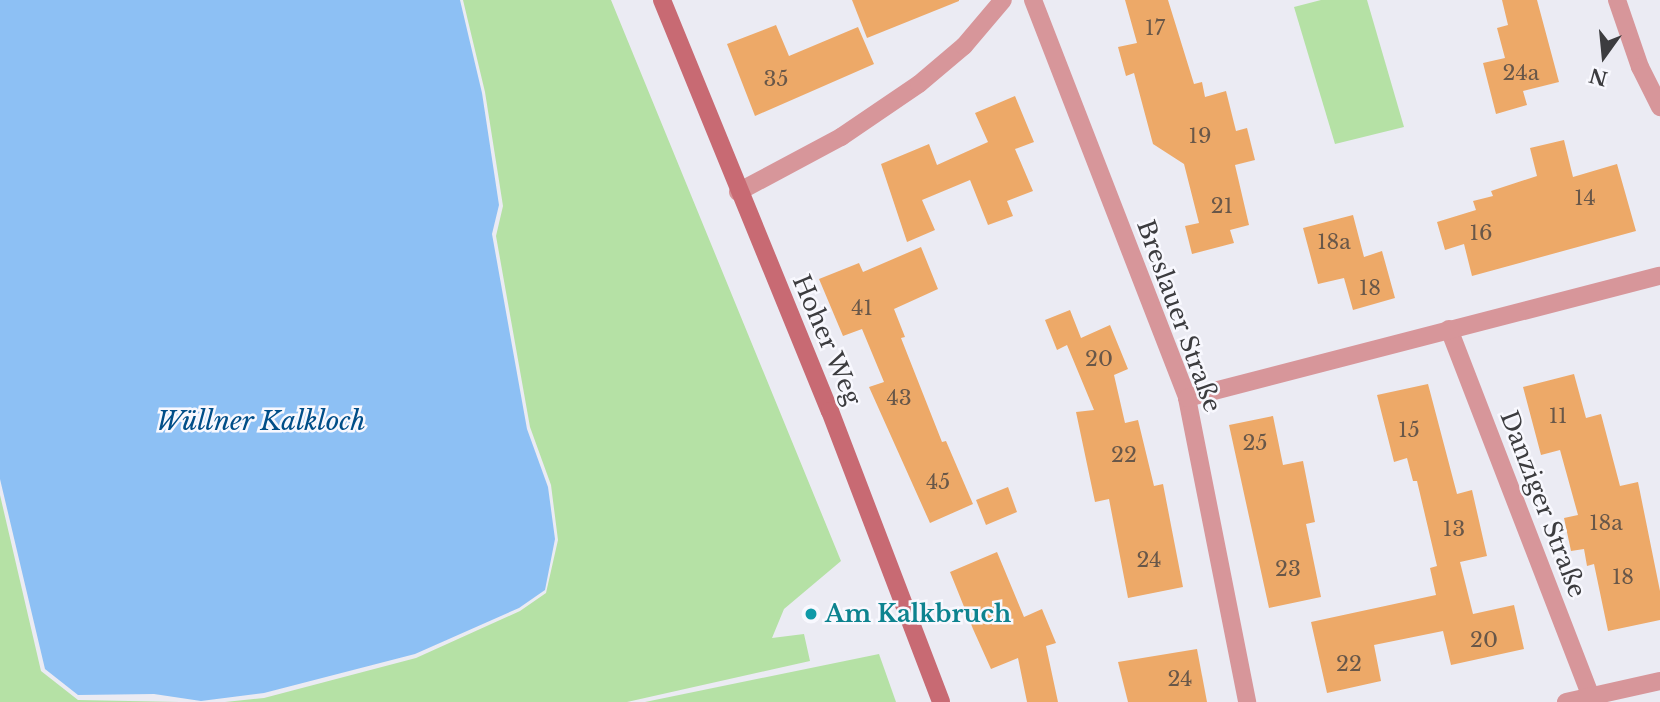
<!DOCTYPE html>
<html>
<head>
<meta charset="utf-8">
<style>
	body { margin:0 }
	#map { position:relative; width:1660px; height:702px; overflow:hidden; background:#ebebf3; font-family:"Libre Baskerville",serif }
	div>[style] { position:absolute }
	.green>* { inset:0; background:#b5e1a5 }
	.water>* { inset:0; background:#8dc0f4 }
	.building>* { inset:0; background:#eda968 }
	.street>* { height:18px; margin:-9px; padding:0 9px; transform-origin:9px; border-radius:9px; background:#d7969a }
	.secondary>* { height:18px; margin:-9px; padding:0 9px; transform-origin:9px; border-radius:9px; background:#c86a73 }
	.dots>* { width:19px; height:19px; translate:-50% -50%; box-sizing:border-box; border:4px solid #f8f8fe; border-radius:50% }
	span { translate:-50% -50%; white-space:nowrap; text-align:center; line-height:1.15; -webkit-text-stroke:5px #f8f8fe; paint-order:stroke }
	.number-label { font-size:21px; color:#685749 }
	.number-label span { -webkit-text-stroke-width:0 }
	.street-label { font-size:24px; color:#3c3c3f }
	.culture-label { font-size:24px; color:#0d838f; font-weight:700 }
	.left { translate:0 -50%; text-align:left }
	.water-label { font-size:26px; color:#004e88; font-style:italic }
	.north { position:absolute; left:1569px; top:21px; width:70px; height:70px; -webkit-text-stroke:5px #f8f8fe; paint-order:stroke; rotate:195deg; font-size:19px; font-weight:700; line-height:28px; text-align:center; color:#3c3c3f }
	.north::after { content:''; display:block; margin:auto; width:24px; height:32px; background:#3c3c3f; clip-path:polygon(50% 0,100% 100%,50% 72%,0 100%) }
</style>
</head>
<body>
<div id="map">
	<div class="green">
		<div style="clip-path:polygon(463px 0,611px 0,841px 561px,784px 609px,772px 638px,804px 634px,810px 661px,627px 702px,225px 702px,264px 698px,416px 658px,520px 611px,546px 593px,558px 540px,551px 485px,530px 427px,496px 236px,503px 206px,485px 92px)"></div>
		<div style="clip-path:polygon(1321px 0,1367px 0,1404px 127px,1335px 144px,1294px 7px)"></div>
		<div style="clip-path:polygon(0 495px,41px 671px,78px 700px,180px 702px,0 702px)"></div>
		<div style="clip-path:polygon(879px 654px,896px 702px,645px 702px)"></div>
	</div>
	<div class="water">
		<div style="clip-path:polygon(0 0,460px 0,482px 93px,499px 205px,492px 234px,527px 429px,548px 487px,555px 539px,545px 590px,519px 608px,415px 654px,264px 693px,201px 701px,154px 694px,78px 695px,45px 669px,0 479px)"></div>
	</div>
	<div class="building">
		<div style="clip-path:polygon(852px 0,959px 0,959px 1px,867px 38px)"></div>
		<div style="clip-path:polygon(1125px 0,1168px 0,1194px 84px,1202px 82px,1205px 97px,1226px 91px,1236px 131px,1247px 128px,1255px 160px,1235px 165px,1249px 225px,1230px 230px,1234px 243px,1192px 254px,1185px 226px,1199px 223px,1184px 164px,1153px 144px,1134px 73px,1126px 76px,1118px 47px,1137px 43px)"></div>
		<div style="clip-path:polygon(1502px 0,1537px 0,1559px 82px,1523px 91px,1527px 105px,1496px 114px,1483px 63px,1505px 58px,1497px 28px,1508px 25px)"></div>
		<div style="clip-path:polygon(776px 25px,789px 56px,858px 27px,874px 64px,755px 116px,727px 44px)"></div>
		<div style="clip-path:polygon(1015px 96px,1034px 142px,1015px 149px,1033px 191px,1007px 201px,1013px 216px,988px 225px,970px 180px,922px 200px,935px 230px,907px 242px,881px 164px,929px 144px,937px 165px,988px 142px,975px 113px)"></div>
		<div style="clip-path:polygon(1564px 140px,1573px 177px,1617px 164px,1636px 231px,1472px 276px,1464px 244px,1445px 250px,1437px 222px,1476px 210px,1473px 201px,1493px 196px,1491px 191px,1537px 176px,1530px 148px)"></div>
		<div style="clip-path:polygon(1353px 215px,1364px 257px,1382px 251px,1395px 298px,1353px 310px,1344px 278px,1318px 284px,1303px 228px)"></div>
		<div style="clip-path:polygon(921px 247px,938px 289px,894px 309px,905px 337px,901px 338px,942px 442px,946px 441px,973px 504px,930px 523px,869px 387px,884px 382px,862px 329px,843px 336px,819px 279px,859px 263px,863px 272px)"></div>
		<div style="clip-path:polygon(1070px 310px,1081px 338px,1110px 325px,1128px 369px,1114px 375px,1125px 423px,1138px 420px,1154px 486px,1163px 484px,1183px 587px,1128px 598px,1109px 499px,1095px 502px,1076px 412px,1094px 410px,1067px 345px,1057px 350px,1045px 320px)"></div>
		<div style="clip-path:polygon(1574px 374px,1586px 418px,1601px 414px,1620px 486px,1638px 482px,1660px 591px,1660px 620px,1608px 631px,1594px 564px,1587px 566px,1584px 549px,1571px 551px,1564px 518px,1578px 515px,1560px 450px,1541px 455px,1523px 387px)"></div>
		<div style="clip-path:polygon(1428px 384px,1457px 494px,1472px 490px,1487px 556px,1460px 562px,1473px 614px,1514px 605px,1524px 649px,1451px 665px,1443px 631px,1374px 645px,1381px 681px,1327px 693px,1311px 622px,1436px 595px,1430px 568px,1437px 566px,1417px 481px,1413px 481px,1407px 458px,1394px 462px,1377px 395px)"></div>
		<div style="clip-path:polygon(1273px 416px,1283px 465px,1303px 461px,1315px 522px,1306px 524px,1321px 597px,1269px 608px,1229px 425px)"></div>
		<div style="clip-path:polygon(1008px 487px,1017px 512px,986px 525px,976px 500px)"></div>
		<div style="clip-path:polygon(997px 552px,1024px 617px,1042px 609px,1056px 643px,1046px 646px,1058px 702px,1027px 702px,1018px 658px,991px 669px,973px 629px,950px 572px)"></div>
		<div style="clip-path:polygon(1197px 649px,1207px 702px,1128px 702px,1118px 662px)"></div>
	</div>
	<div class="street">
		<div style="left:1033px;top:0;width:427px;rotate:68.8deg"></div>
		<div style="left:1187px;top:398px;width:310px;rotate:78.8deg"></div>
		<div style="left:1617px;top:0;width:71px;rotate:71.1deg"></div>
		<div style="left:1640px;top:67px;width:45px;rotate:63.4deg"></div>
		<div style="left:738px;top:192px;width:117px;rotate:-28.1deg"></div>
		<div style="left:841px;top:137px;width:94px;rotate:-34.2deg"></div>
		<div style="left:919px;top:84px;width:59px;rotate:-40.2deg"></div>
		<div style="left:964px;top:46px;width:60px;rotate:-49.7deg"></div>
		<div style="left:1449px;top:329px;width:394px;rotate:68.9deg"></div>
		<div style="left:1187px;top:398px;width:488px;rotate:-14.5deg"></div>
		<div style="left:1566px;top:702px;width:96px;rotate:-12.6deg"></div>
	</div>
	<div class="secondary">
		<div style="left:662px;top:0;width:444px;rotate:67.8deg"></div>
		<div style="left:830px;top:411px;width:311px;rotate:69.1deg"></div>
	</div>
	<div class="dots">
		<div style="left:811px;top:614px;background:#0f9aa8"></div>
	</div>
	<div class="number-label">
		<span style="left:1155px;top:28px">17</span>
		<span style="left:1521px;top:73px">24a</span>
		<span style="left:776px;top:79px">35</span>
		<span style="left:1200px;top:136px">19</span>
		<span style="left:1585px;top:198px">14</span>
		<span style="left:1222px;top:206px">21</span>
		<span style="left:1481px;top:233px">16</span>
		<span style="left:1334px;top:242px">18a</span>
		<span style="left:1370px;top:288px">18</span>
		<span style="left:862px;top:308px">41</span>
		<span style="left:1099px;top:359px">20</span>
		<span style="left:899px;top:398px">43</span>
		<span style="left:1558px;top:416px">11</span>
		<span style="left:1409px;top:430px">15</span>
		<span style="left:1255px;top:443px">25</span>
		<span style="left:1124px;top:455px">22</span>
		<span style="left:938px;top:482px">45</span>
		<span style="left:1606px;top:523px">18a</span>
		<span style="left:1454px;top:529px">13</span>
		<span style="left:1149px;top:560px">24</span>
		<span style="left:1288px;top:569px">23</span>
		<span style="left:1623px;top:577px">18</span>
		<span style="left:1484px;top:640px">20</span>
		<span style="left:1349px;top:664px">22</span>
		<span style="left:1180px;top:679px">24</span>
	</div>
	<div class="street-label">
		<span style="left:1179px;top:316px;rotate:70deg">Breslauer Straße</span>
		<span style="left:827px;top:340px;rotate:67deg">Hoher Weg</span>
		<span style="left:1543px;top:504px;rotate:69deg">Danziger Straße</span>
	</div>
	<div class="culture-label">
		<span class="left" style="left:825px;top:614px">Am Kalkbruch</span>
	</div>
	<div class="water-label">
		<span style="left:261px;top:422px">Wüllner Kalkloch</span>
	</div>
	<div class="north">N</div>
</div>
</body>
</html>
